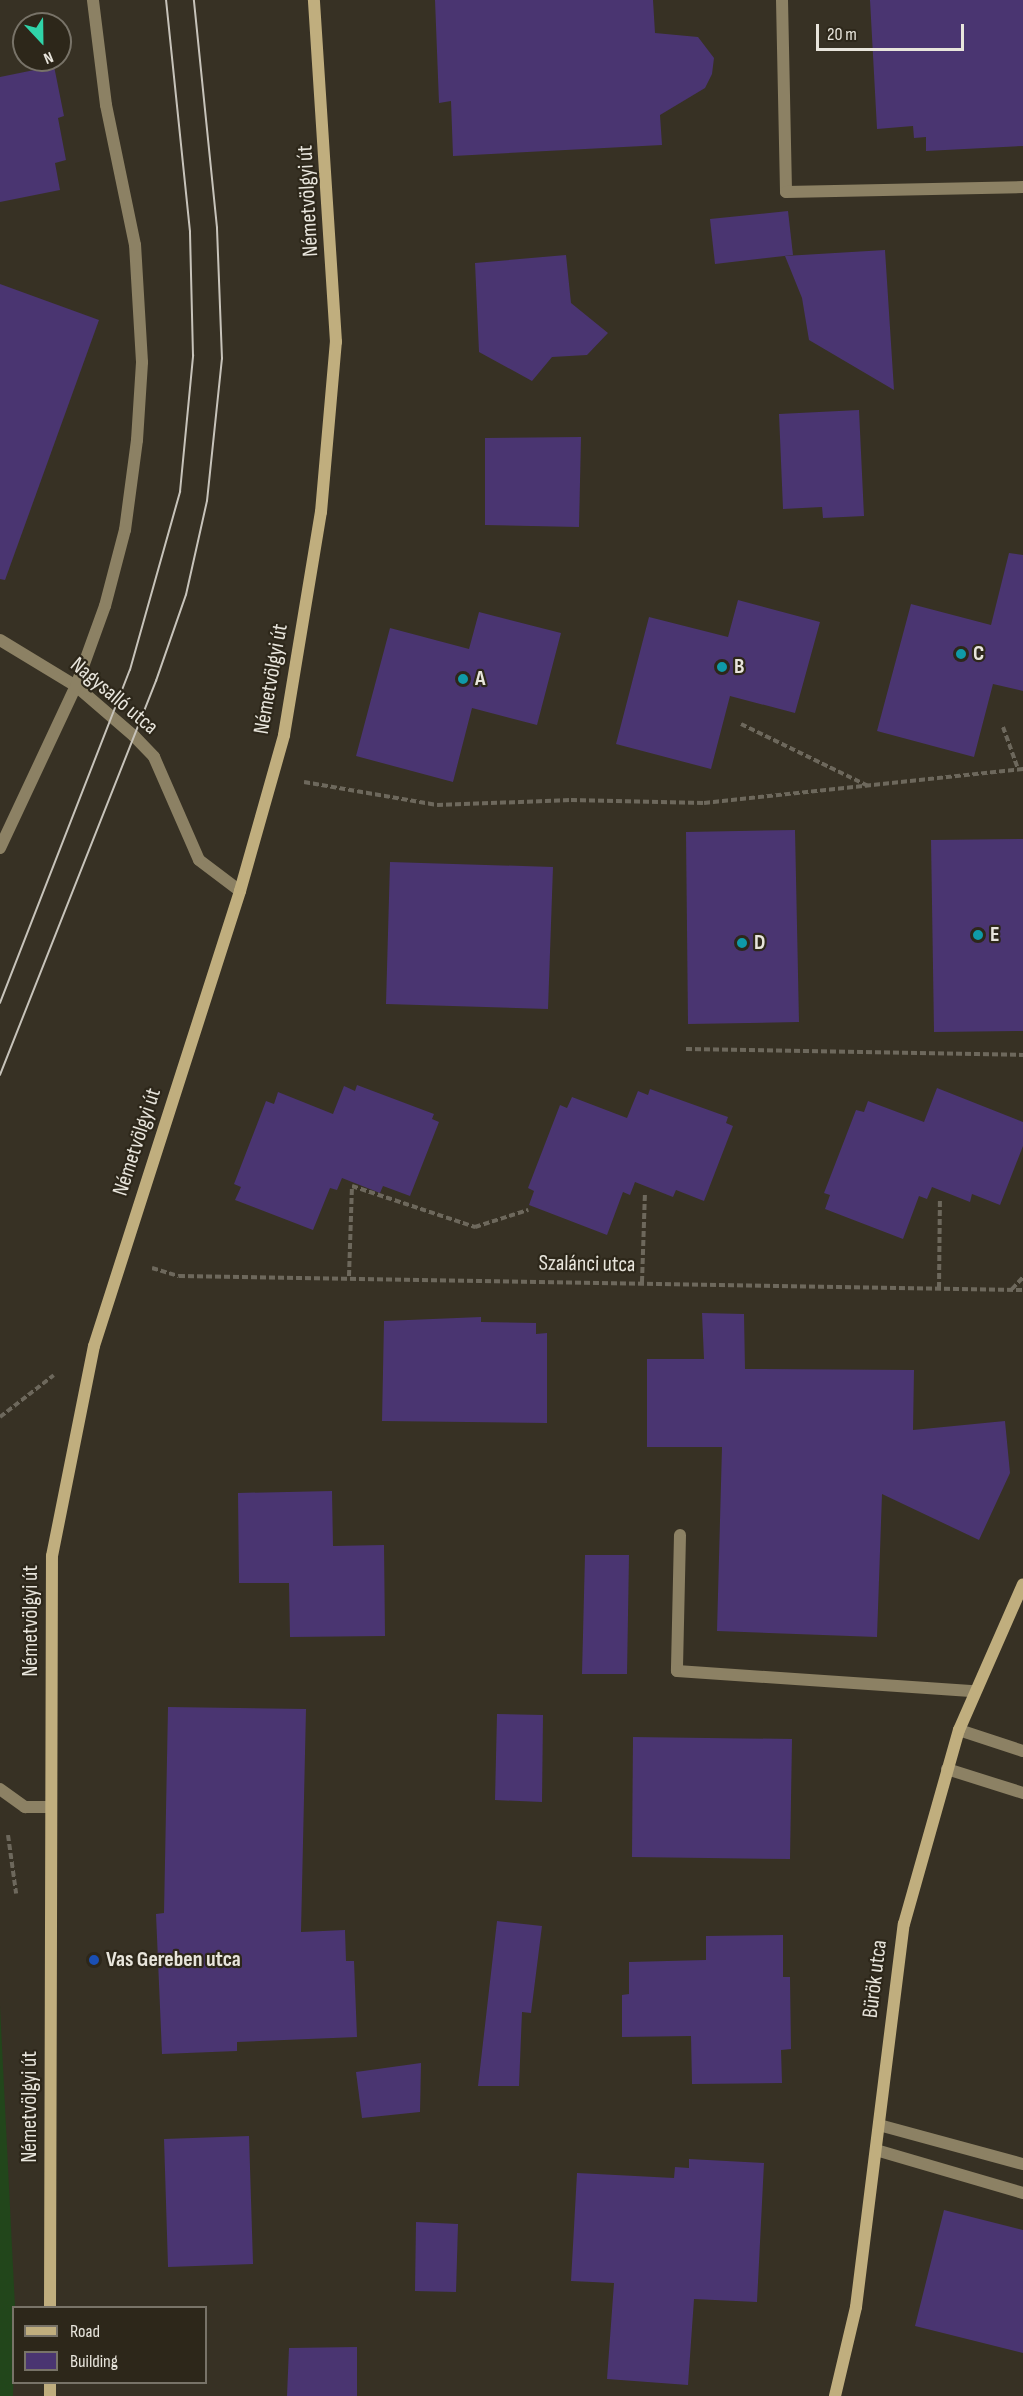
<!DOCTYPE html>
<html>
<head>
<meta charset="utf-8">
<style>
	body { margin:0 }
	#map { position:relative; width:1023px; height:2396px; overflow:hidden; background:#373124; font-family:"Sofia Sans Condensed",sans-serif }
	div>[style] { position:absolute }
	.green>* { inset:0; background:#22461b }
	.building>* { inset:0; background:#4a3571 }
	.path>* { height:4px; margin-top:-2px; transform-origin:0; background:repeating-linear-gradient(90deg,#6d685c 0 6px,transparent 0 9px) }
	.lane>* { height:12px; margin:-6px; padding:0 6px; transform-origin:6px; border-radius:6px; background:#8c8164 }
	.street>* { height:12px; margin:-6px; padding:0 6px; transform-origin:6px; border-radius:6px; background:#8c8164 }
	.secondary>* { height:12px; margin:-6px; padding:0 6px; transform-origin:6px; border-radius:6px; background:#c0ae7e }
	.tram>* { height:1.5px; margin:-0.75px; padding:0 0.75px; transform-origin:0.75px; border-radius:0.75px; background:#c7c3ba }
	.dots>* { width:16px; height:16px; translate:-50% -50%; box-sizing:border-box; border:3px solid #2d271a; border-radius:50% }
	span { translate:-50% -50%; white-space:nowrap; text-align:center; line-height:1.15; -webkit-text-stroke:4.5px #2d271a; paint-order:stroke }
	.street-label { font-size:22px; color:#e8e5dc }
	.poi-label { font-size:22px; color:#e8e5dc; font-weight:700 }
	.left { translate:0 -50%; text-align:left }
	.legend { position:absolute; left:12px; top:2306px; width:195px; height:78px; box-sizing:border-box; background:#2d271a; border:2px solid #787368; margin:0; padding:8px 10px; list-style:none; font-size:18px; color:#e8e5dc }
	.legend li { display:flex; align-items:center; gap:12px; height:30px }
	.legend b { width:30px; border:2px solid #787368 }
	.north { position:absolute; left:12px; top:12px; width:60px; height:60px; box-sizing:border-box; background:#2d271a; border:2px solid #787368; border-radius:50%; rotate:158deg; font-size:16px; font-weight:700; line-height:24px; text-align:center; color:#e8e5dc }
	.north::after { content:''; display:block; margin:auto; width:21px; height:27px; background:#30d4a9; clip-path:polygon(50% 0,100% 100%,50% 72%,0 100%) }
	.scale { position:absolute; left:816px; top:24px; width:148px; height:27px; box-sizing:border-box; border:3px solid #e8e5dc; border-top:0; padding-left:8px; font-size:18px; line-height:21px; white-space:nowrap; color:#e8e5dc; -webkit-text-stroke:4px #2d271a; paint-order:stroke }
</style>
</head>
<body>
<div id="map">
	<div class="green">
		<div style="clip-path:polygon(0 2006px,15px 2307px,13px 2396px,0 2396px)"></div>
	</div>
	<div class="building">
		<div style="clip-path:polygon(435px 0,653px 0,655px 33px,698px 37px,714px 58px,712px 74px,705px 88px,660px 115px,662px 145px,453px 156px,451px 101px,439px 103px)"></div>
		<div style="clip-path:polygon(870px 0,1023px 0,1023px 146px,926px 151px,926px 137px,914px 138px,913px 126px,877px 129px)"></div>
		<div style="clip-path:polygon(54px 66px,64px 116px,58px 118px,66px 160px,55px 163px,60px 190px,0 202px,0 77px)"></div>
		<div style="clip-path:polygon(788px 211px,793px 255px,715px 264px,710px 219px)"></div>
		<div style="clip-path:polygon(885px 250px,894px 390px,809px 340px,802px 298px,785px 256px)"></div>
		<div style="clip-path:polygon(566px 255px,571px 303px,608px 333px,587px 355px,552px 357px,532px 381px,479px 352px,475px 263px)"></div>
		<div style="clip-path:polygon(0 284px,99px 320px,5px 580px,0 579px)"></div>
		<div style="clip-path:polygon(859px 410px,864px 516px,823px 518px,822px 507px,783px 509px,779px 414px)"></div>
		<div style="clip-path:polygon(581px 437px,579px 527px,485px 525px,485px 438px)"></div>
		<div style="clip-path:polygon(1009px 553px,1023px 555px,1023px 691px,993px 684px,974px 757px,877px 731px,911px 604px,991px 625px)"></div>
		<div style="clip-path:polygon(738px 600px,820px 622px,795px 713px,730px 696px,711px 769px,616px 744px,649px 617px,728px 637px)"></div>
		<div style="clip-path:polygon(479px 612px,561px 633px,537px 725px,472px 708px,453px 782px,356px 756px,390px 628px,469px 649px)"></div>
		<div style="clip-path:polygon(795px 830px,799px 1022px,688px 1024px,686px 832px)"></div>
		<div style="clip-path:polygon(1023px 839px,1023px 1031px,934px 1032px,931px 840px)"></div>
		<div style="clip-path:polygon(390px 862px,553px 867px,548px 1009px,386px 1004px)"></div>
		<div style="clip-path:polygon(357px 1085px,434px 1114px,432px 1119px,439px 1122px,410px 1196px,383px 1186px,380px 1193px,342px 1178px,337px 1190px,330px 1188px,313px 1230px,235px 1200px,241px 1187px,234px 1184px,266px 1101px,274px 1104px,278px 1092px,333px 1114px,344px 1086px,355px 1091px)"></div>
		<div style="clip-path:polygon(937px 1088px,1023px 1122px,1023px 1146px,1000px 1205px,972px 1194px,970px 1202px,932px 1187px,927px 1199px,919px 1196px,903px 1239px,825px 1209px,830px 1195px,824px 1193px,856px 1110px,864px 1112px,868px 1101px,924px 1122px)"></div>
		<div style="clip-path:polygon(650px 1089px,728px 1117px,726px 1123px,733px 1126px,704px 1201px,676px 1190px,673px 1197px,635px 1182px,630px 1195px,623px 1192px,607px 1235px,529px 1205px,534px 1191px,528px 1188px,560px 1105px,567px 1108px,572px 1097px,627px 1118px,638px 1091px,648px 1095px)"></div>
		<div style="clip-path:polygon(702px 1313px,744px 1314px,745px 1369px,914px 1370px,913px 1430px,1005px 1421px,1010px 1473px,979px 1540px,882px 1494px,877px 1637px,717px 1631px,722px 1447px,647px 1447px,647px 1359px,704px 1359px)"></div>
		<div style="clip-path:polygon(481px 1317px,481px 1322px,536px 1323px,536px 1334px,547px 1333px,547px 1423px,382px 1421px,384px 1321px)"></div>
		<div style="clip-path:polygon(332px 1491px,333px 1546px,384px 1545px,385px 1636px,290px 1637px,289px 1583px,239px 1583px,238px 1493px)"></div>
		<div style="clip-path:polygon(585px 1555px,629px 1555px,627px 1674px,582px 1674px)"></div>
		<div style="clip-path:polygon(168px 1707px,306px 1709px,301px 1932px,345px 1930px,346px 1961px,354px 1961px,357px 2037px,237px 2042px,237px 2051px,162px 2054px,156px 1914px,164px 1913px)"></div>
		<div style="clip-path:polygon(497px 1714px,543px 1715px,542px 1802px,495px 1800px)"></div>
		<div style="clip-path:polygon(633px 1737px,792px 1739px,790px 1859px,632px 1857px)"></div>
		<div style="clip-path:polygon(497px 1921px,542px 1926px,531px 2013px,522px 2012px,519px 2086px,478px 2086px)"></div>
		<div style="clip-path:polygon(783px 1935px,783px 1977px,790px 1977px,791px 2049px,781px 2050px,782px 2083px,692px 2084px,691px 2036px,622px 2037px,622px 1995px,629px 1994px,629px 1962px,706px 1960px,706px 1936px)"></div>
		<div style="clip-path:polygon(421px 2063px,420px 2112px,362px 2118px,356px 2072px)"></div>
		<div style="clip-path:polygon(249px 2136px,253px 2264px,168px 2267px,164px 2139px)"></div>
		<div style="clip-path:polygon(689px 2159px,764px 2163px,757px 2302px,694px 2299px,688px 2385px,607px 2379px,614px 2283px,571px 2281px,577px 2173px,674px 2178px,675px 2167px,689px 2168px)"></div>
		<div style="clip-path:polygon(944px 2210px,1023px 2230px,1023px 2353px,915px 2326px)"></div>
		<div style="clip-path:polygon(416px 2222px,458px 2224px,456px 2292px,415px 2291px)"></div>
		<div style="clip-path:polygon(357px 2347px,357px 2396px,287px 2396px,289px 2348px)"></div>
	</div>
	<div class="path">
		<div style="left:741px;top:724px;width:141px;rotate:26deg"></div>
		<div style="left:1003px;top:727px;width:45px;rotate:70.3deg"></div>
		<div style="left:304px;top:782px;width:135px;rotate:9.8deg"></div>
		<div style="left:437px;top:805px;width:134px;rotate:-2.1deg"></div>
		<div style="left:571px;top:800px;width:133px;rotate:1.3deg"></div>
		<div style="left:704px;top:803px;width:321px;rotate:-6.1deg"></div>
		<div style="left:686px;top:1049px;width:337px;rotate:1deg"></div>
		<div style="left:152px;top:1268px;width:28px;rotate:17deg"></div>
		<div style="left:179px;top:1276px;width:844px;rotate:0.95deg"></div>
		<div style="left:349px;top:1276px;width:90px;rotate:-88.1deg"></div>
		<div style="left:352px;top:1186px;width:130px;rotate:18.4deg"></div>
		<div style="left:475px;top:1227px;width:56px;rotate:-17.8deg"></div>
		<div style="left:642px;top:1282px;width:89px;rotate:-88.1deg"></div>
		<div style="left:939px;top:1288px;width:89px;rotate:-89.4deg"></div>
		<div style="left:1012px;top:1289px;width:16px;rotate:-47deg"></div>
		<div style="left:0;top:1417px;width:68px;rotate:-37.9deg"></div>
		<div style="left:8px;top:1835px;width:59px;rotate:82.1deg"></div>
	</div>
	<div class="lane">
		<div style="left:782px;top:0;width:192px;rotate:88.8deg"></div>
		<div style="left:786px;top:192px;width:237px;rotate:-1.2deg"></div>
		<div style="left:680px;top:1535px;width:136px;rotate:91.3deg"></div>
		<div style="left:677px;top:1671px;width:298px;rotate:3.9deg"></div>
		<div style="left:959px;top:1730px;width:67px;rotate:18.2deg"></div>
		<div style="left:947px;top:1769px;width:80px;rotate:17.5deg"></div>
		<div style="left:879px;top:2125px;width:149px;rotate:15.2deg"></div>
		<div style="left:876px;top:2150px;width:153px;rotate:16.3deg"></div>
	</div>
	<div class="street">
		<div style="left:0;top:640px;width:89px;rotate:31.2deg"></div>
		<div style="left:76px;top:686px;width:77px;rotate:40.8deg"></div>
		<div style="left:134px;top:736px;width:29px;rotate:46deg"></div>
		<div style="left:154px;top:757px;width:112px;rotate:66.4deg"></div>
		<div style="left:199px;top:860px;width:51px;rotate:37.1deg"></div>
		<div style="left:0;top:848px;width:179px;rotate:-64.9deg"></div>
		<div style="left:76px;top:686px;width:85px;rotate:-70.1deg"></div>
		<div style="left:105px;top:606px;width:79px;rotate:-75.3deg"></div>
		<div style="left:125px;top:530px;width:91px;rotate:-82.4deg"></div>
		<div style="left:137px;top:440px;width:78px;rotate:-86.3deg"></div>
		<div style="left:142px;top:362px;width:117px;rotate:-93.4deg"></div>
		<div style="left:135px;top:245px;width:143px;rotate:-101.7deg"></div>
		<div style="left:106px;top:105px;width:106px;rotate:-97.1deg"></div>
		<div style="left:0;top:1789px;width:31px;rotate:36deg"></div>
		<div style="left:25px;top:1807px;width:26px"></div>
	</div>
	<div class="secondary">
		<div style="left:50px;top:2308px;width:752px;rotate:-89.85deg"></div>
		<div style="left:52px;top:1556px;width:214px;rotate:-78.7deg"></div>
		<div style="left:94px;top:1346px;width:478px;rotate:-72.2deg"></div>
		<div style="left:240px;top:891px;width:162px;rotate:-74.2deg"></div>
		<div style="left:284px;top:735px;width:226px;rotate:-80.6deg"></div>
		<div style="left:321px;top:512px;width:171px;rotate:-85deg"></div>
		<div style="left:336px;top:342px;width:343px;rotate:-93.7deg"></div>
		<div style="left:50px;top:2396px;width:14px;rotate:-90deg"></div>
		<div style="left:835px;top:2396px;width:91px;rotate:-76.7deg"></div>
		<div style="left:856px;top:2307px;width:386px;rotate:-82.9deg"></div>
		<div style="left:904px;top:1924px;width:202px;rotate:-74.2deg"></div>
		<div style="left:959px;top:1730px;width:159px;rotate:-66.3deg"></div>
	</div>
	<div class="tram">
		<div style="left:0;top:1003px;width:357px;rotate:-68.7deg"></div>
		<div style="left:130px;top:670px;width:185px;rotate:-74.3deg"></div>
		<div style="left:180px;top:492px;width:137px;rotate:-84.5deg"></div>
		<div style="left:193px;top:356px;width:124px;rotate:-91.4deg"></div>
		<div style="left:190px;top:232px;width:233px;rotate:-95.9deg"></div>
		<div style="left:0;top:1075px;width:424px;rotate:-68.4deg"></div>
		<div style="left:156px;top:681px;width:91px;rotate:-70.8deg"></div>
		<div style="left:186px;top:595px;width:96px;rotate:-77.4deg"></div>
		<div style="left:207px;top:501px;width:143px;rotate:-84deg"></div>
		<div style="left:222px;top:359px;width:131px;rotate:-92.2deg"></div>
		<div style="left:217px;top:228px;width:229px;rotate:-95.8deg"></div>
	</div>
	<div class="dots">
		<div style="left:961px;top:654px;background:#0f9aa8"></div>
		<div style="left:722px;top:667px;background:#0f9aa8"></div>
		<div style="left:463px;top:679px;background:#0f9aa8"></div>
		<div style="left:978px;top:935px;background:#0f9aa8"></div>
		<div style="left:742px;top:943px;background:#0f9aa8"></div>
		<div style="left:94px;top:1960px;background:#1a4fb4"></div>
	</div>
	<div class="street-label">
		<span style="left:308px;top:201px;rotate:-93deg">Németvölgyi út</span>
		<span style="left:271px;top:679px;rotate:-80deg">Németvölgyi út</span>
		<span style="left:114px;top:696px;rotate:40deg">Nagysalló utca</span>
		<span style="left:137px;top:1142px;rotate:-72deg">Németvölgyi út</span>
		<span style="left:587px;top:1264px;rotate:1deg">Szalánci utca</span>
		<span style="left:31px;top:1621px;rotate:-90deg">Németvölgyi út</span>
		<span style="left:875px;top:1979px;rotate:-83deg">Bürök utca</span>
		<span style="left:30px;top:2107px;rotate:-90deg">Németvölgyi út</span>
	</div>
	<div class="poi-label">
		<span class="left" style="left:973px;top:654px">C</span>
		<span class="left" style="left:734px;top:667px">B</span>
		<span class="left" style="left:475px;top:679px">A</span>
		<span class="left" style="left:990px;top:935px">E</span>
		<span class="left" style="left:754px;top:943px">D</span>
		<span class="left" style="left:106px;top:1960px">Vas Gereben utca</span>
	</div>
	<ul class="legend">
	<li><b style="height:8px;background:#c0ae7e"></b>Road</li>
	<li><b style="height:16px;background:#4a3571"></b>Building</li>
	</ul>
	<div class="north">N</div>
	<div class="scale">20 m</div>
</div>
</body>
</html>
